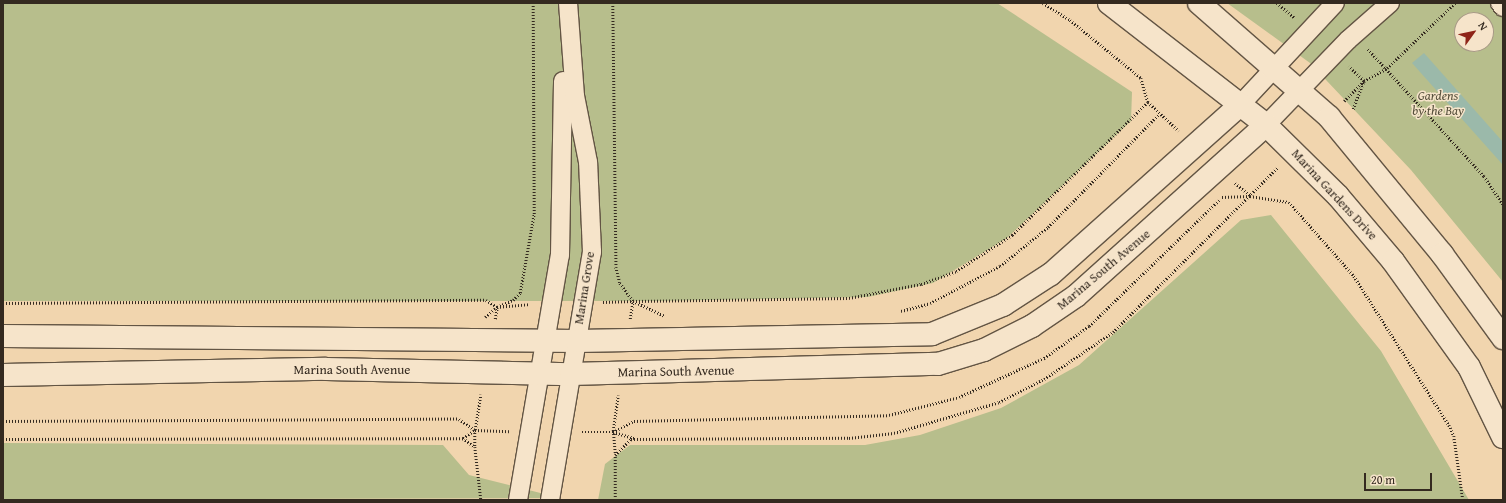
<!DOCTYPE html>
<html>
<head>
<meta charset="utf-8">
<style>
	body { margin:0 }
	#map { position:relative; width:1506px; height:503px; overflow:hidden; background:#f1d5ae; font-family:"Gentium Book Plus",serif }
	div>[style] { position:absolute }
	.green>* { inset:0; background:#b7be8c }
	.water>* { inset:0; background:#9bb9aa }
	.path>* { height:2.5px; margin-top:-1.25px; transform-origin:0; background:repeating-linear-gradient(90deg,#342a20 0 1px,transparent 0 3px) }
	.roads { filter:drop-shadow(1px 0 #635544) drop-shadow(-1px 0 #635544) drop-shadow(0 1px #635544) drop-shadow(0 -1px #635544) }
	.minor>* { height:18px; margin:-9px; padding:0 9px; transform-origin:9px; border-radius:9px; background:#f6e4ca }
	.tertiary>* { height:22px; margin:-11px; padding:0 11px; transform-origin:11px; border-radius:11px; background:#f6e4ca }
	.secondary>* { height:22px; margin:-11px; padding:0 11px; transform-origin:11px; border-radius:11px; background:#f6e4ca }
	span { translate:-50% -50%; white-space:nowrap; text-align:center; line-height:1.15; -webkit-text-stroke:3px #f6e4ca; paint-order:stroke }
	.park-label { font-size:13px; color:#554f3b; font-style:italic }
	.street-label { font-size:13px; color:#342a20 }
	.frame { position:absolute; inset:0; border:4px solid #342a20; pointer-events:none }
	.north { position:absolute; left:1454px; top:12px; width:40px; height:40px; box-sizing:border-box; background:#f6e4ca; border:1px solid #a89a86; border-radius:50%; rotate:57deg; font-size:11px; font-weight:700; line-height:16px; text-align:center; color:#342a20 }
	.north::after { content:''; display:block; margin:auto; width:14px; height:18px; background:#8f2418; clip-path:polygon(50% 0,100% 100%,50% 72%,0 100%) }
	.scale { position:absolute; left:1364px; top:473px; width:68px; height:18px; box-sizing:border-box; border:2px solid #342a20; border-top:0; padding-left:5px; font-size:12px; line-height:14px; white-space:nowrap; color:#342a20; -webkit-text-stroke:3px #f6e4ca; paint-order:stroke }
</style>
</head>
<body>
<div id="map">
	<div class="green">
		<div style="clip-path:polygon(3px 3px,997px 3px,1132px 92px,1131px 121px,1007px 238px,933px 283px,868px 297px,654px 301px,3px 301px)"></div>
		<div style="clip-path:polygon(evenodd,1227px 3px,1503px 3px,1503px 282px,1411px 170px,1310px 63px,1227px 3px,1462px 20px,1486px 20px,1486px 44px,1462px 44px,1462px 20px)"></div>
		<div style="clip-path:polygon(1271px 215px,1381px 351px,1469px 500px,598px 500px,605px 464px,630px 445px,865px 445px,920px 435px,1001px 408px,1079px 365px,1241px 220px)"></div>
		<div style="clip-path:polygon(3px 443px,443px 445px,469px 475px,560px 498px,3px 500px)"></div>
	</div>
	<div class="water">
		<div style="clip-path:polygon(1424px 53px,1503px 142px,1503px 165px,1412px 63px)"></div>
	</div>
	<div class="path">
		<div style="left:613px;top:3px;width:264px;rotate:89.3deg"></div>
		<div style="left:616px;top:267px;width:16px;rotate:76deg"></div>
		<div style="left:620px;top:283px;width:22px;rotate:54deg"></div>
		<div style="left:633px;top:301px;width:216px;rotate:-0.8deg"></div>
		<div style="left:849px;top:298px;width:73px;rotate:-11deg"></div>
		<div style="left:921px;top:284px;width:37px;rotate:-20deg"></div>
		<div style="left:956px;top:271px;width:67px;rotate:-32.7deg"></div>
		<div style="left:1012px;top:235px;width:190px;rotate:-44.4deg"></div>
		<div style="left:1043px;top:3px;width:32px;rotate:32deg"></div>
		<div style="left:1070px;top:20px;width:92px;rotate:39.2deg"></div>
		<div style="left:1141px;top:78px;width:25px;rotate:74deg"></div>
		<div style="left:1148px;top:102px;width:42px;rotate:43.1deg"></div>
		<div style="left:1277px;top:3px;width:23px;rotate:40deg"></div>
		<div style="left:1368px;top:49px;width:172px;rotate:47.6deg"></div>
		<div style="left:1484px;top:176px;width:34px;rotate:56deg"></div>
		<div style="left:1344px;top:101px;width:28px;rotate:-45deg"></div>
		<div style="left:1364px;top:81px;width:21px;rotate:-137deg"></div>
		<div style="left:1353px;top:109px;width:30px;rotate:-69deg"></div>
		<div style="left:1364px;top:81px;width:26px;rotate:-29deg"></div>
		<div style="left:1387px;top:68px;width:94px;rotate:-43.7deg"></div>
		<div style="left:1235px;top:183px;width:19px;rotate:39deg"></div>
		<div style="left:1222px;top:197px;width:28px;rotate:-2deg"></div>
		<div style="left:1250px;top:196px;width:39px;rotate:9deg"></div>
		<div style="left:1289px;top:202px;width:98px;rotate:48.7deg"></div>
		<div style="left:1354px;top:276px;width:177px;rotate:57.5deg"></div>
		<div style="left:1449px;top:425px;width:12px;rotate:66deg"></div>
		<div style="left:1454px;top:436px;width:65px;rotate:82deg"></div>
		<div style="left:603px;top:302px;width:30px;rotate:-2deg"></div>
		<div style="left:633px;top:301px;width:35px;rotate:25deg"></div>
		<div style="left:3px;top:303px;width:483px;rotate:-0.4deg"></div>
		<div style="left:486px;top:300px;width:13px;rotate:32deg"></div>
		<div style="left:497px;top:307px;width:17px;rotate:-24deg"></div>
		<div style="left:513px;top:300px;width:10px;rotate:-45deg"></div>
		<div style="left:520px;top:293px;width:80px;rotate:-80deg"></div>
		<div style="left:534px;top:214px;width:211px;rotate:-90.3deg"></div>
		<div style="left:901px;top:311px;width:30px;rotate:-15deg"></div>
		<div style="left:930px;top:303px;width:79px;rotate:-27.9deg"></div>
		<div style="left:1000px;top:266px;width:62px;rotate:-39.1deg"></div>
		<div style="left:1048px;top:227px;width:158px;rotate:-45.5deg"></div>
		<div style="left:485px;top:317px;width:16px;rotate:-40deg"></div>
		<div style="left:497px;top:307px;width:33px;rotate:-5deg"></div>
		<div style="left:495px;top:319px;width:11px;rotate:-80deg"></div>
		<div style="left:630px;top:319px;width:18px;rotate:-81deg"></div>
		<div style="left:3px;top:421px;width:456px;rotate:-0.3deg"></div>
		<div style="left:459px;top:419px;width:19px;rotate:35deg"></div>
		<div style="left:475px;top:430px;width:34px;rotate:2deg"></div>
		<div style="left:475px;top:430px;width:36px;rotate:-81deg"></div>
		<div style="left:613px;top:431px;width:36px;rotate:-82deg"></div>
		<div style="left:582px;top:432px;width:31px"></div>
		<div style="left:613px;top:432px;width:24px;rotate:-28deg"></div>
		<div style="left:634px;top:421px;width:255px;rotate:-1.3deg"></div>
		<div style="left:889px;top:415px;width:72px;rotate:-14.4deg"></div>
		<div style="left:959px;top:397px;width:94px;rotate:-24.6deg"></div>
		<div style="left:1044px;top:358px;width:55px;rotate:-35.4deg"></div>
		<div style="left:1089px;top:326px;width:181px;rotate:-44.1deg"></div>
		<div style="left:463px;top:438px;width:14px;rotate:-34deg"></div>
		<div style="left:475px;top:430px;width:17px;rotate:90deg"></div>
		<div style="left:3px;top:439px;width:460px;rotate:-0.1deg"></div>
		<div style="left:463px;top:438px;width:15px;rotate:37deg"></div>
		<div style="left:475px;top:447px;width:53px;rotate:83.5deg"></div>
		<div style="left:615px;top:453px;width:21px;rotate:-95deg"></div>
		<div style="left:613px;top:432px;width:22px;rotate:16deg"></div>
		<div style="left:615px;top:500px;width:45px;rotate:-90deg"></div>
		<div style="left:615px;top:455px;width:23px;rotate:-45deg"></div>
		<div style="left:631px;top:439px;width:218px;rotate:-0.3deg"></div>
		<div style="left:849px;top:438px;width:45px;rotate:-6.3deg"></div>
		<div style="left:894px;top:433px;width:109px;rotate:-16.4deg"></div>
		<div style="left:999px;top:402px;width:51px;rotate:-27.1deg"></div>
		<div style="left:1044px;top:379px;width:83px;rotate:-34.3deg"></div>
		<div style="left:1113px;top:332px;width:232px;rotate:-45deg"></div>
	</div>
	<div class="roads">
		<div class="minor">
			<div style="left:1500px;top:3px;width:5px;rotate:53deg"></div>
			<div style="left:1240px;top:105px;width:139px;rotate:-47deg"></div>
			<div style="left:1266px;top:125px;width:118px;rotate:-46deg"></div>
			<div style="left:1348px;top:40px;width:56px;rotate:-41.4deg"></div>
			<div style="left:518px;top:500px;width:249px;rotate:-80.3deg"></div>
			<div style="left:560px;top:255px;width:174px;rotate:-89deg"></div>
			<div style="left:550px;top:500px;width:252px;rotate:-80.4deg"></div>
			<div style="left:592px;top:252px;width:90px;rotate:-92.5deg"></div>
			<div style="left:588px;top:162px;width:67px;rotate:-101.1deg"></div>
			<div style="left:575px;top:96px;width:93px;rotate:-94.3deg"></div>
		</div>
		<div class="tertiary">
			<div style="left:3px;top:336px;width:574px;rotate:0.5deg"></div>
			<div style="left:577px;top:341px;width:355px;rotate:-1.1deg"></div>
			<div style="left:932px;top:334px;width:77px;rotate:-22.2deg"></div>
			<div style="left:1003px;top:305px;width:57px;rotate:-32.9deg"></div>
			<div style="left:1051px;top:274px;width:254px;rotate:-41.8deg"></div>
			<div style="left:3px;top:375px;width:323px;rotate:-1.1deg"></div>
			<div style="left:326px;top:369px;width:245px;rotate:1.2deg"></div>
			<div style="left:571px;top:374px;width:367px;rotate:-1.6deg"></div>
			<div style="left:938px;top:364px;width:48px;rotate:-16.9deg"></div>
			<div style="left:984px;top:350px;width:54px;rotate:-26.6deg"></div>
			<div style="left:1032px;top:326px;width:53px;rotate:-34.3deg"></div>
			<div style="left:1076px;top:296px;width:256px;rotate:-42deg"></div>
		</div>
		<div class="secondary">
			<div style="left:1109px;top:3px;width:199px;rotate:37.8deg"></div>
			<div style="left:1266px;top:125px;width:101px;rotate:44.6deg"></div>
			<div style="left:1338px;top:196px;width:85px;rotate:49.8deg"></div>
			<div style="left:1393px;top:261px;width:130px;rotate:54.4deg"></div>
			<div style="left:1469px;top:367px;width:78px;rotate:64.1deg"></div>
			<div style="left:1199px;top:3px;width:173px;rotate:41.2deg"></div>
			<div style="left:1329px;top:117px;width:178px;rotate:50.5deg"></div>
			<div style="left:1442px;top:254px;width:104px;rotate:54deg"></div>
		</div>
	</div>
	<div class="park-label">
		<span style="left:1438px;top:104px">Gardens<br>by the Bay</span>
	</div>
	<div class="street-label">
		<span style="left:1334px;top:195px;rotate:47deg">Marina Gardens Drive</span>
		<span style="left:1104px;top:270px;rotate:-40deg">Marina South Avenue</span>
		<span style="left:585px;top:288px;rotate:-81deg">Marina Grove</span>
		<span style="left:352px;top:370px">Marina South Avenue</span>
		<span style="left:676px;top:372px;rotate:-1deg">Marina South Avenue</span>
	</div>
	<div class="frame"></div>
	<div class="north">N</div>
	<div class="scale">20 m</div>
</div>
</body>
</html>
